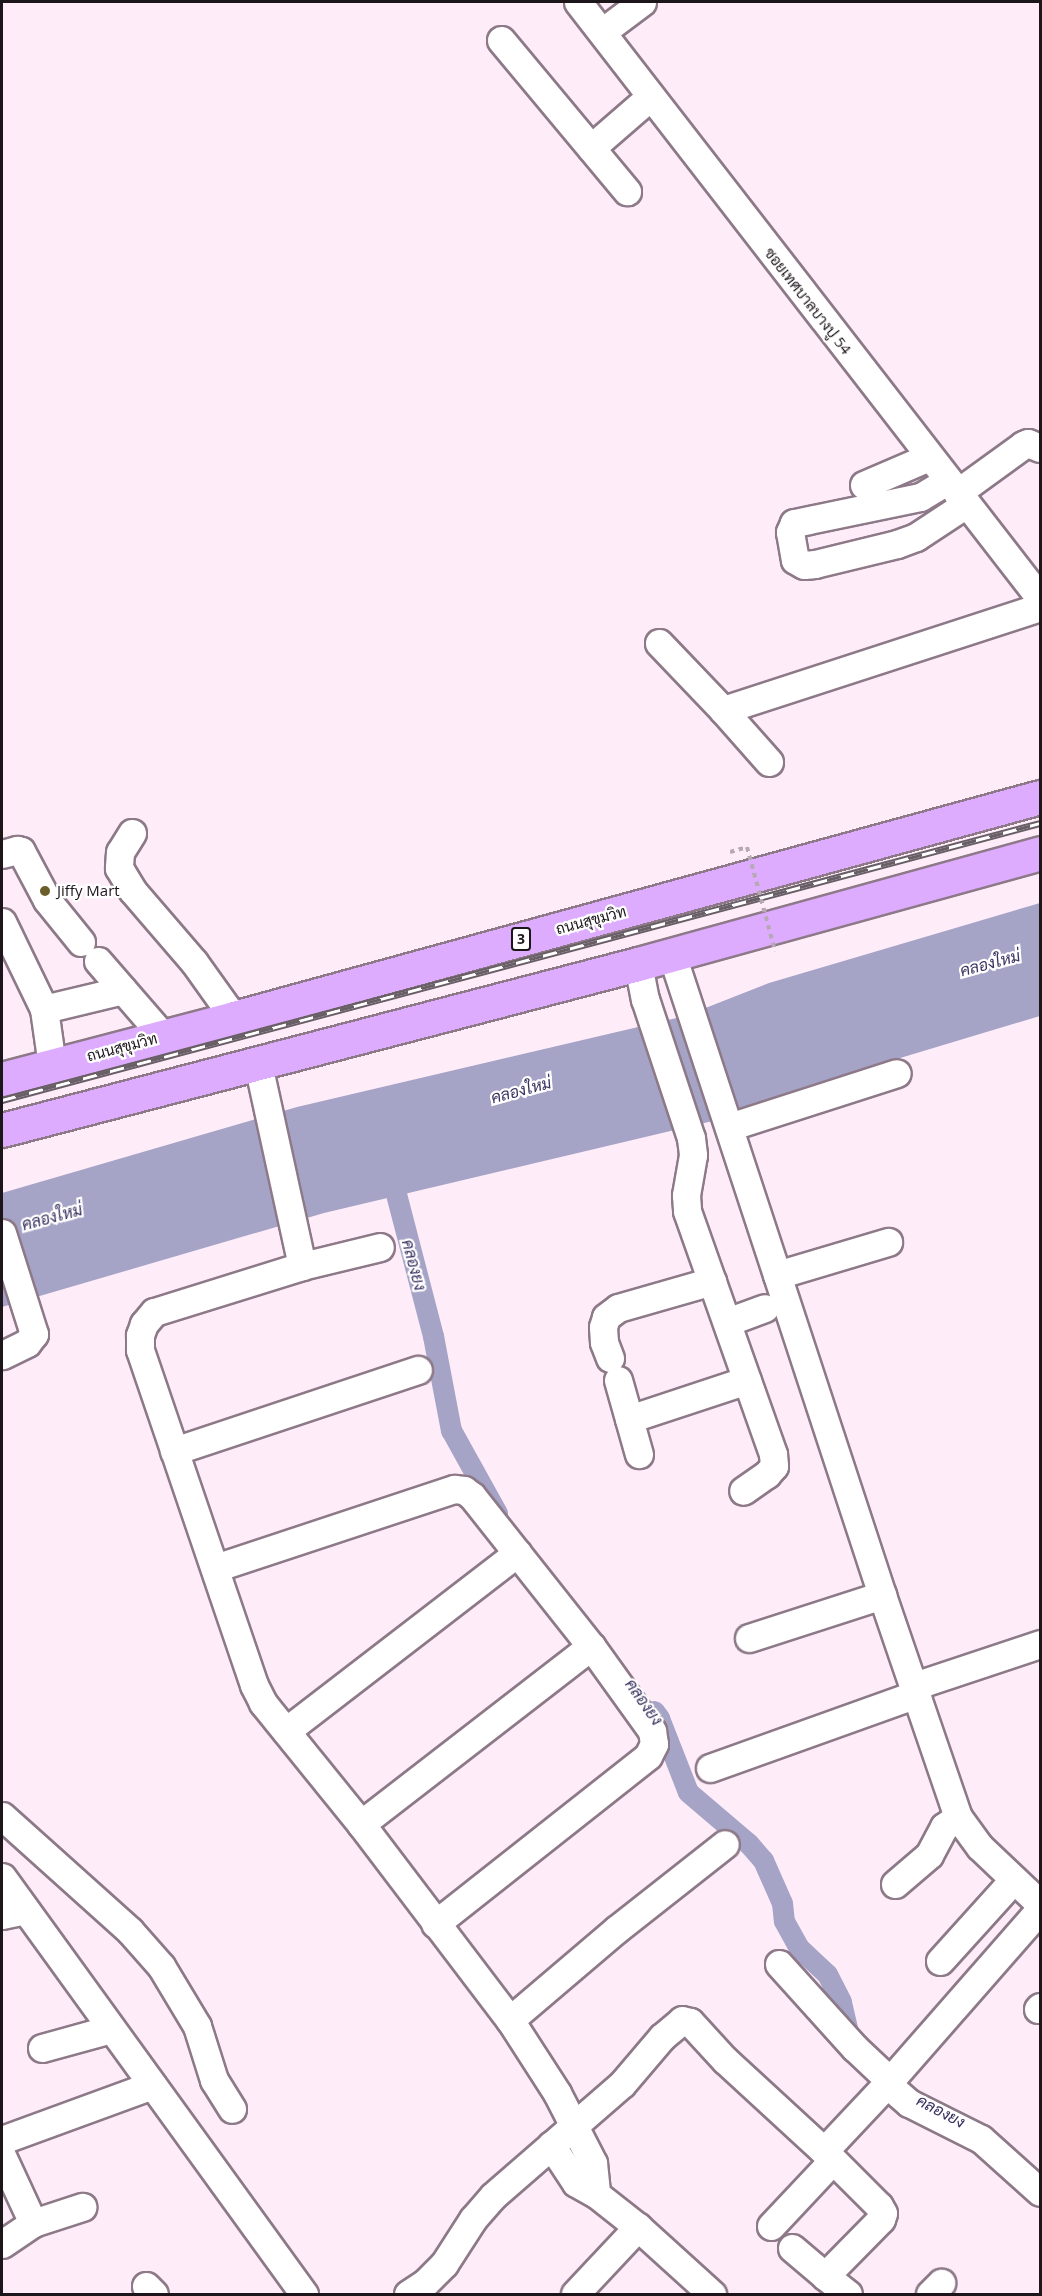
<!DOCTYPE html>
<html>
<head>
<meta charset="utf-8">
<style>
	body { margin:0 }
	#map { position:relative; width:1042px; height:2296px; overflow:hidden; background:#feedf9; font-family:"Open Sans",Sarabun,sans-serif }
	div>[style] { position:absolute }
	.water>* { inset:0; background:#a6a4c6 }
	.canal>* { height:21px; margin:-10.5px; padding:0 10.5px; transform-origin:10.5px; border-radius:10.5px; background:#a6a4c6 }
	.path>* { height:4px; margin-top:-2px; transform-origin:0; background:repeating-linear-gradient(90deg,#b7a9b3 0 4.5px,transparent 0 9px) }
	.roads { filter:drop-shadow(2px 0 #8d7988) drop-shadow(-2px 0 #8d7988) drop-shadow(0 2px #8d7988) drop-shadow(0 -2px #8d7988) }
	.minor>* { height:27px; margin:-13.5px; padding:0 13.5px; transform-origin:13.5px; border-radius:13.5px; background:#fff }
	.highway>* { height:33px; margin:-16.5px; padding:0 16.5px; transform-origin:16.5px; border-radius:16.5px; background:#deacfe }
	.rail>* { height:7px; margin-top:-3.5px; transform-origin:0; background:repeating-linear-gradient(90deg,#fff 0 14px,#685e65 0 28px); box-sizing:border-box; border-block:2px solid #685e65 }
	.path-bridge>* { height:4px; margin-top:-2px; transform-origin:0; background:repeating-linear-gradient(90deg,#b7a9b3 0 4.5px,transparent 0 9px) }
	.dots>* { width:16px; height:16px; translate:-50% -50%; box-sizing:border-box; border:3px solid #fff; border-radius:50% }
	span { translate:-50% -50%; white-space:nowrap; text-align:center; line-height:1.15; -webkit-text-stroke:4.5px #fff; paint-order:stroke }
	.shield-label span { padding:2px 4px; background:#fff; border:2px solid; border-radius:4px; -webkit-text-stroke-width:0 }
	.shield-label { font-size:14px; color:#1c151a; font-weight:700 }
	.street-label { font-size:15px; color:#1c151a }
	.poi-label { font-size:15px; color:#1c151a }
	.left { translate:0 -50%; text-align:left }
	.water-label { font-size:16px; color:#393261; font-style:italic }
	.frame { position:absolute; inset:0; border:3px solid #1c151a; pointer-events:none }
</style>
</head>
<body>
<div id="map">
	<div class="water">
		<div style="clip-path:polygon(1040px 903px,1040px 1016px,804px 1087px,717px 1120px,324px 1213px,2px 1307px,2px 1193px,297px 1107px,685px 1016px,769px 983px)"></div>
	</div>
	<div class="canal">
		<div style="left:389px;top:1167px;width:175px;rotate:75.4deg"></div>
		<div style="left:433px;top:1336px;width:96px;rotate:79.2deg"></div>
		<div style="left:451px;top:1430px;width:95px;rotate:61deg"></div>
		<div style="left:654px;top:1711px;width:9px;rotate:54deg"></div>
		<div style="left:659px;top:1718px;width:79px;rotate:68.6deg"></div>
		<div style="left:688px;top:1792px;width:79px;rotate:40.4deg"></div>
		<div style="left:748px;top:1843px;width:23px;rotate:49deg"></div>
		<div style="left:763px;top:1860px;width:47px;rotate:66.2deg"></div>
		<div style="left:782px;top:1903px;width:18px;rotate:84deg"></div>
		<div style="left:784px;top:1921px;width:31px;rotate:61deg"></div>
		<div style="left:799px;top:1948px;width:38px;rotate:43deg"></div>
		<div style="left:827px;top:1974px;width:31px;rotate:63deg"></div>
		<div style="left:841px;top:2002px;width:32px;rotate:77deg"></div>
		<div style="left:848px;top:2033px;width:12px;rotate:48deg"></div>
	</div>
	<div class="path">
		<div style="left:730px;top:852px;width:18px;rotate:-16deg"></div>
	</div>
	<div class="roads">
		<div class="minor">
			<div style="left:578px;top:2px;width:754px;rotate:52.22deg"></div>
			<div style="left:602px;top:32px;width:50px;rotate:-36.9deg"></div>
			<div style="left:501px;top:40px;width:197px;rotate:50.2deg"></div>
			<div style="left:591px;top:148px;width:79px;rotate:-40.9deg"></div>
			<div style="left:947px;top:481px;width:31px;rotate:149deg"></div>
			<div style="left:920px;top:497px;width:129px;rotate:168.3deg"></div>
			<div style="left:794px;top:523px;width:10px;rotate:114deg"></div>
			<div style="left:790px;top:532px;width:28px;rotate:80deg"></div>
			<div style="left:795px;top:560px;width:10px;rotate:29deg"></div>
			<div style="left:804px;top:565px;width:11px;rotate:-5deg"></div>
			<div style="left:815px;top:564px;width:84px;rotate:-13.7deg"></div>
			<div style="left:897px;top:544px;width:20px;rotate:-20deg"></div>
			<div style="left:916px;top:537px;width:60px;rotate:-33.4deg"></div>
			<div style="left:864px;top:485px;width:71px;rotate:-23.3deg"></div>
			<div style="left:957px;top:493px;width:82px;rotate:-36deg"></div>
			<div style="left:1023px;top:445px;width:5px;rotate:-22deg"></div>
			<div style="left:1028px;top:443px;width:13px;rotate:23deg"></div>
			<div style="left:659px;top:643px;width:93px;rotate:46.3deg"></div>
			<div style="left:769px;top:762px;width:69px;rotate:-131.5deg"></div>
			<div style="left:723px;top:710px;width:333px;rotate:-18deg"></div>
			<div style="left:132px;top:833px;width:22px;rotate:122deg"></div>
			<div style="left:120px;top:852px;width:16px;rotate:94deg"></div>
			<div style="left:119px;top:868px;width:26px;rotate:59deg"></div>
			<div style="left:132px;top:890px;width:95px;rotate:49.3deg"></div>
			<div style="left:194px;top:962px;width:69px;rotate:54.5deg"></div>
			<div style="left:2px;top:854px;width:16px;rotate:-15deg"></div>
			<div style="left:17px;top:850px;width:4px;rotate:14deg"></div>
			<div style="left:21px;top:851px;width:55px;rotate:62deg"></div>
			<div style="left:47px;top:900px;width:54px;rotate:51deg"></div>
			<div style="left:2px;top:922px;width:97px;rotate:64.2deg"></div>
			<div style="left:44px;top:1009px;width:57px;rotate:81.9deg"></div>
			<div style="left:672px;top:955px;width:674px;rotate:71.83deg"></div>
			<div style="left:882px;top:1595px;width:235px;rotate:71.1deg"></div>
			<div style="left:958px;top:1817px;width:37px;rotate:54deg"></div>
			<div style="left:980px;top:1847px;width:83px;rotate:43.5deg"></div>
			<div style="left:98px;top:961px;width:99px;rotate:49.1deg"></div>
			<div style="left:638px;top:964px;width:36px;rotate:79deg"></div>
			<div style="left:645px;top:999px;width:146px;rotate:71.7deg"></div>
			<div style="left:691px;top:1138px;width:17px;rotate:83deg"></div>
			<div style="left:693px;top:1155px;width:41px;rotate:99.9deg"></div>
			<div style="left:686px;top:1195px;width:16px;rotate:86deg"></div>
			<div style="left:687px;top:1211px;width:258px;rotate:70.5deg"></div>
			<div style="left:773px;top:1454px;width:12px;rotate:85deg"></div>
			<div style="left:774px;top:1466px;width:11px;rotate:131deg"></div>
			<div style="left:767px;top:1474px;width:29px;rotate:145deg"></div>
			<div style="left:44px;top:1009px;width:81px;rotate:-13.5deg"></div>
			<div style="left:258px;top:1064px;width:207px;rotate:77.7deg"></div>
			<div style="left:302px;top:1266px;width:155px;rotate:162.7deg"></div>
			<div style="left:154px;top:1312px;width:16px;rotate:130deg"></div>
			<div style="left:144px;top:1324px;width:12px;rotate:110deg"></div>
			<div style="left:140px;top:1335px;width:15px;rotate:90deg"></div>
			<div style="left:140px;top:1350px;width:354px;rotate:71.2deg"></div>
			<div style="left:254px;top:1685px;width:20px;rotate:63deg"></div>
			<div style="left:263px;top:1703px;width:156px;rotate:51deg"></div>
			<div style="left:361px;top:1824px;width:246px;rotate:52.8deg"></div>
			<div style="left:510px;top:2020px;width:87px;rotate:57.2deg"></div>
			<div style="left:557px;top:2093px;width:79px;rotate:62.8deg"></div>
			<div style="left:593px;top:2163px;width:31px;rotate:84deg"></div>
			<div style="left:729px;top:1127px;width:176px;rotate:-17.8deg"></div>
			<div style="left:2px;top:1233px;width:106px;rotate:72.4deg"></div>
			<div style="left:34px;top:1334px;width:11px;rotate:128deg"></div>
			<div style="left:27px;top:1343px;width:28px;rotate:154deg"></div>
			<div style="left:302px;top:1266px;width:80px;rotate:-13.7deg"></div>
			<div style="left:777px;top:1275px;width:116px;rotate:-16.6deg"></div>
			<div style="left:727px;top:1322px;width:40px;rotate:-20.2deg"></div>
			<div style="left:610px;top:1358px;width:17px;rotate:-111deg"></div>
			<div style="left:604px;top:1342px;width:15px;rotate:-94deg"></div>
			<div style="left:603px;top:1327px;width:10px;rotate:-73deg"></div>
			<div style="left:606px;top:1317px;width:15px;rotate:-37deg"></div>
			<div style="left:618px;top:1308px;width:98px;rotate:-16deg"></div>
			<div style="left:618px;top:1380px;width:77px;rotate:74.2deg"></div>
			<div style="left:629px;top:1419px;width:124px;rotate:-18.3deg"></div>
			<div style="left:174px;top:1451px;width:257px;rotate:-18.4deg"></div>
			<div style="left:215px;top:1568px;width:252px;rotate:-18.3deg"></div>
			<div style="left:454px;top:1489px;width:10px;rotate:6deg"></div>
			<div style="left:464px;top:1490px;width:10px;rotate:37deg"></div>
			<div style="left:472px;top:1496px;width:191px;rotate:51.6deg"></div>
			<div style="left:591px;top:1646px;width:105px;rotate:54.3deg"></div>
			<div style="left:652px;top:1731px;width:13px;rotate:81deg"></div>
			<div style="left:654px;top:1744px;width:13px;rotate:117deg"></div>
			<div style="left:648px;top:1756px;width:271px;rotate:141.7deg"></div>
			<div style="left:749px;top:1638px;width:140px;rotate:-17.9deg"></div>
			<div style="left:914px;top:1686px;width:133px;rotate:-18.4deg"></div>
			<div style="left:286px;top:1731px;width:292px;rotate:-37.6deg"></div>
			<div style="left:710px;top:1768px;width:220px;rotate:-19.7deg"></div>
			<div style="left:2px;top:1816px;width:172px;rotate:41.9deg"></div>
			<div style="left:130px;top:1931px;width:47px;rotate:48.5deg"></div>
			<div style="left:161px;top:1966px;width:70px;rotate:59deg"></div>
			<div style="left:197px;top:2026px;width:57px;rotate:72.5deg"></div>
			<div style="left:214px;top:2080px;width:34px;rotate:58deg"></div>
			<div style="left:361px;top:1824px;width:291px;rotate:-37.7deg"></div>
			<div style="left:2px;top:1877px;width:515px;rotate:54.09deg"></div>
			<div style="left:895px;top:1884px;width:45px;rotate:-40.5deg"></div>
			<div style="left:929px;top:1855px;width:32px;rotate:-62deg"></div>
			<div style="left:944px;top:1827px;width:17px;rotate:-36deg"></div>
			<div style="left:2px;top:1915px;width:24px;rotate:-12deg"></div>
			<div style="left:940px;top:1961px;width:110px;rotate:-47.9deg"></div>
			<div style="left:779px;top:1964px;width:113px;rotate:47.9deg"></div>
			<div style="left:855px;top:2048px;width:48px;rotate:43.3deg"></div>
			<div style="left:1038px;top:2009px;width:3px;rotate:-45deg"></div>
			<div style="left:510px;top:2020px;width:140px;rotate:-40.4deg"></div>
			<div style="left:617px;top:1929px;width:137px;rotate:-38.2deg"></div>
			<div style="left:42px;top:2048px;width:72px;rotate:-15.4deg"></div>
			<div style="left:887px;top:2084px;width:29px;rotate:41deg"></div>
			<div style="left:909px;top:2103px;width:80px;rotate:26.6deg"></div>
			<div style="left:981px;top:2139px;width:79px;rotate:41.9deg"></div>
			<div style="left:2px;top:2140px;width:160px;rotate:-20.1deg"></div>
			<div style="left:551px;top:2145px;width:45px;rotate:56.7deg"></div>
			<div style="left:576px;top:2183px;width:23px;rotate:29deg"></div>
			<div style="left:596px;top:2194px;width:53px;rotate:38.2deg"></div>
			<div style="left:638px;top:2227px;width:100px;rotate:42.2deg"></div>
			<div style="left:2px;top:2156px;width:74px;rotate:65.2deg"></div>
			<div style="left:771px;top:2226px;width:89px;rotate:-46.8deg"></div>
			<div style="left:2px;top:2244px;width:37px;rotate:-34deg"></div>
			<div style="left:33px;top:2223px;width:52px;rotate:-18.1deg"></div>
			<div style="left:792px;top:2248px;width:43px;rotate:40.3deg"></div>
			<div style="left:825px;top:2276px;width:80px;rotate:-45.5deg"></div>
			<div style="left:881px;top:2219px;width:6px;rotate:-72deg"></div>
			<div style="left:883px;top:2213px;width:8px;rotate:-120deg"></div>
			<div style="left:879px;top:2206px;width:78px;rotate:-135deg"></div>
			<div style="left:824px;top:2151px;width:92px;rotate:-46.8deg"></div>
			<div style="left:887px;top:2084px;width:232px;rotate:-48.8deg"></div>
			<div style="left:825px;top:2276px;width:29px;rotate:38deg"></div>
			<div style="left:146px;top:2286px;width:11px;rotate:45deg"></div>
			<div style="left:408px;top:2294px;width:20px;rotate:-33deg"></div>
			<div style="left:425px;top:2283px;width:27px;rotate:-45deg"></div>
			<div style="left:444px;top:2264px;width:54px;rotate:-57.2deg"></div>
			<div style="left:473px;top:2219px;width:30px;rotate:-49deg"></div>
			<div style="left:493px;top:2196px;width:171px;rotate:-41deg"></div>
			<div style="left:622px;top:2084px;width:62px;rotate:-49.6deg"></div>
			<div style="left:662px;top:2037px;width:26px;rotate:-40deg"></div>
			<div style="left:682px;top:2020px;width:8px;rotate:14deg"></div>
			<div style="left:690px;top:2022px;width:52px;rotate:47.4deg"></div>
			<div style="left:725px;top:2060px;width:134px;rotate:42.6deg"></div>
			<div style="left:575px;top:2294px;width:92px;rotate:-46.8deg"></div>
			<div style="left:930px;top:2294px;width:16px;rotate:-45deg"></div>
		</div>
		<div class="highway">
			<div style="left:2px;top:1079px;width:240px;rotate:-14.7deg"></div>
			<div style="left:234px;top:1018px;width:836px;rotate:-15.33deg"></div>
			<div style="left:2px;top:1130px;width:657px;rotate:-14.63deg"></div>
			<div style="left:638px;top:964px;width:417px;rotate:-15.4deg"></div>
		</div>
	</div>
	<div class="rail">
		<div style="left:2px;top:1100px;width:1074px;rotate:-14.94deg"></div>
	</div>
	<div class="path-bridge">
		<div style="left:747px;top:847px;width:108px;rotate:74.9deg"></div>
	</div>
	<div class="dots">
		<div style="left:45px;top:891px;background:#6c5e2b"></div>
	</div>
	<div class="shield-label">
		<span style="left:521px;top:939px">3</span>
	</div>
	<div class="street-label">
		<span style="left:808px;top:301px;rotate:52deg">ซอยเทศบาลบางปู 54</span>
		<span style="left:591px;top:920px;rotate:-15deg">ถนนสุขุมวิท</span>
		<span style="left:122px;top:1047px;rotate:-15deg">ถนนสุขุมวิท</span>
	</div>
	<div class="poi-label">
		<span class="left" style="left:57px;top:891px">Jiffy Mart</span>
	</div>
	<div class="water-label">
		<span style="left:990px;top:963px;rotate:-15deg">คลองใหม่</span>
		<span style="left:521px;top:1090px;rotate:-15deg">คลองใหม่</span>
		<span style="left:52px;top:1217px;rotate:-15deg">คลองใหม่</span>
		<span style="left:414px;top:1265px;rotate:75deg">คลองยง</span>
		<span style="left:644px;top:1702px;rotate:55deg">คลองยง</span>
		<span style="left:941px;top:2111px;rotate:28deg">คลองยง</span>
	</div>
	<div class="frame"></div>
</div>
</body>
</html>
